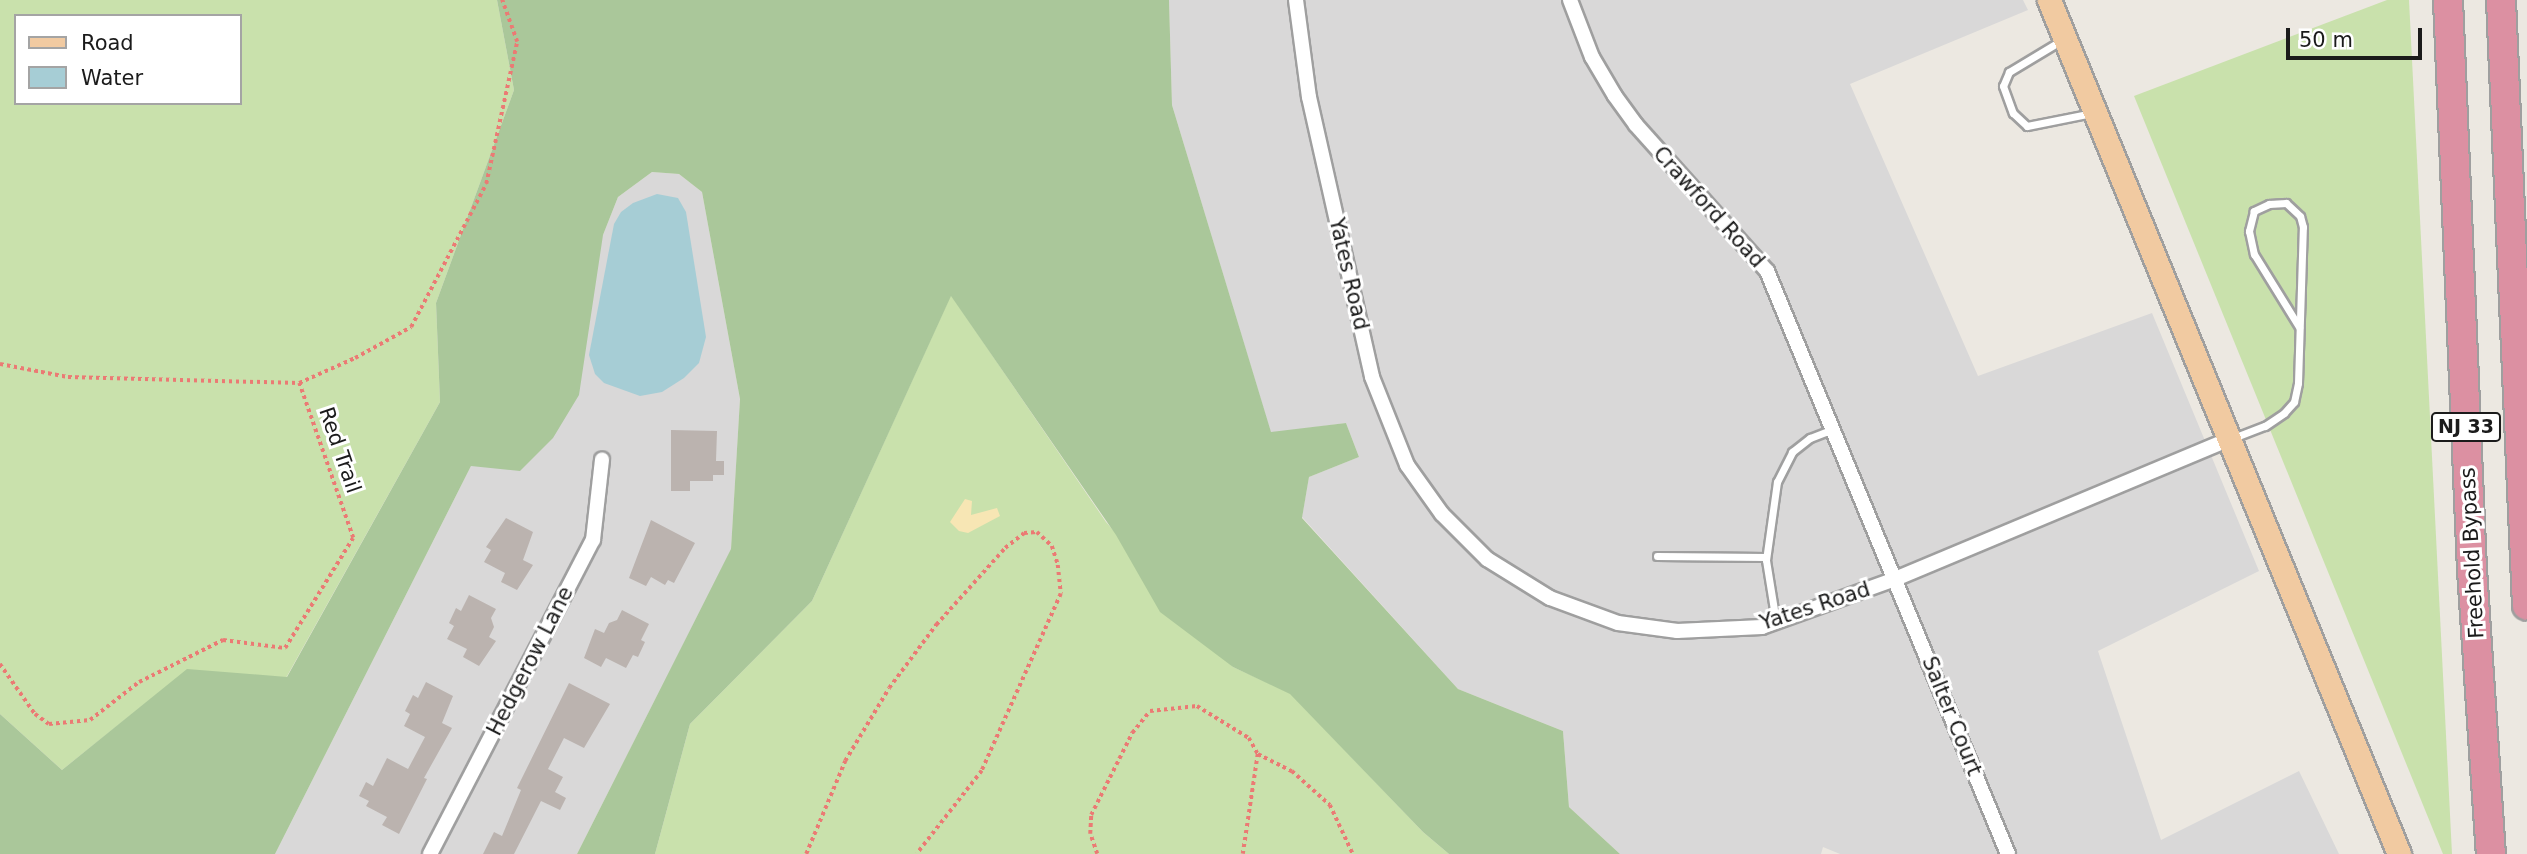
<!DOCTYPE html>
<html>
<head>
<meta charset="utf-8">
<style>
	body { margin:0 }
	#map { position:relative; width:2527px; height:854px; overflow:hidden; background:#ece8e1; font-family:"DejaVu Sans",sans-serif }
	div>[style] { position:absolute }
	.residential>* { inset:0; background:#d9d8d8 }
	.grass>* { inset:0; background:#c9e1ac }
	.forest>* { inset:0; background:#aac79a }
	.sand>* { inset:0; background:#f7e6b4 }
	.water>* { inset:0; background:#a6cdd5 }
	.building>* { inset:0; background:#bbb3af }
	.path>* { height:3.5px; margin-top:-1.75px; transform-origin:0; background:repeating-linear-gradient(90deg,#eb7a74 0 3.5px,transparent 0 7px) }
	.roads { filter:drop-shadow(2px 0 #9f9f9f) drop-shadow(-2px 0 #9f9f9f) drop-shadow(0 2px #9f9f9f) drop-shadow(0 -2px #9f9f9f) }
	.service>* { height:7px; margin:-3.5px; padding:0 3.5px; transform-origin:3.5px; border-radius:3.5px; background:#fff }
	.minor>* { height:14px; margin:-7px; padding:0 7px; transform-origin:7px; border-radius:7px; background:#fff }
	.primary>* { height:23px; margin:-11.5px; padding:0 11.5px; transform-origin:11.5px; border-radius:11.5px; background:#f1caa1 }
	.motorway>* { height:28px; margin:-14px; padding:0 14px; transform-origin:14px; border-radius:14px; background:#dc90a2 }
	span { translate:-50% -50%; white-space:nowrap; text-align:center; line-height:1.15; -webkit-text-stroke:6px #fff; paint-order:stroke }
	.shield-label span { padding:2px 5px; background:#fff; border:2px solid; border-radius:5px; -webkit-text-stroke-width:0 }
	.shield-label { font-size:19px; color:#1b1b1b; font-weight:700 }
	.street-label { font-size:21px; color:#1b1b1b }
	.legend { position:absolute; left:14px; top:14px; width:228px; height:91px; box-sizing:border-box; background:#fff; border:2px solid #a4a4a4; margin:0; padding:9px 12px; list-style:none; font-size:21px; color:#1b1b1b }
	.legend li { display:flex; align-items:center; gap:14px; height:35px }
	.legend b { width:35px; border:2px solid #a4a4a4 }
	.scale { position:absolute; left:2286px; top:28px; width:136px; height:32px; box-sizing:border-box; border:4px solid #1b1b1b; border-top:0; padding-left:9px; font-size:21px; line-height:24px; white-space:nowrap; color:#1b1b1b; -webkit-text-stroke:5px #fff; paint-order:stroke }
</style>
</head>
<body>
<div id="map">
	<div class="residential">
		<div style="clip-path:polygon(1169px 0,2023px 0,2028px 10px,1850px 84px,1978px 376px,2152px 313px,2259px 571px,2098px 651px,2161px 840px,2299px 771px,2339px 854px,1840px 854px,1823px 847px,1821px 854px,1620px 854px,1569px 807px,1563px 731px,1458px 689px,1302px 517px,1309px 477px,1359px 457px,1346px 423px,1271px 433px,1172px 105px)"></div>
		<div style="clip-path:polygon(652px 172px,679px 174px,702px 192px,740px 399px,731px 550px,577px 854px,275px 854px,471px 466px,603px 235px,618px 197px)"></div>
	</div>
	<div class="grass">
		<div style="clip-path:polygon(evenodd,0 0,497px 0,514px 90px,436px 303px,440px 402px,286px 678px,187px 670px,62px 770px,0 714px,0 0,16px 16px,240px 16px,240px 103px,16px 103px,16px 16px)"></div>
		<div style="clip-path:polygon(2387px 0,2409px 0,2452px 854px,2443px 854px,2134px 96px)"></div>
		<div style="clip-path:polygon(951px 295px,1106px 522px,1233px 667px,1290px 693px,1423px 832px,1449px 854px,655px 854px,690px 724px,812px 601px)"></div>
	</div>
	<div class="forest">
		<div style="clip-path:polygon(497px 0,1169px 0,1172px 105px,1271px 432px,1346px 423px,1359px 457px,1309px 477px,1302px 518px,1458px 689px,1563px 731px,1569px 807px,1620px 854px,1449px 854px,1423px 832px,1290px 694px,1233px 667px,1160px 612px,1116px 535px,951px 296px,812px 601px,690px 724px,655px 854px,577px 854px,731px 549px,740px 399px,702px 192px,679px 174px,652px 172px,618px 197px,603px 235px,579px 395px,553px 438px,520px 471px,471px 466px,275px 854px,0 854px,0 714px,62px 770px,187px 669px,287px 677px,440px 402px,436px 303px,514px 90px)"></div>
	</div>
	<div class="sand">
		<div style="clip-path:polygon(965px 499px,972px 501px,971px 515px,997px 508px,1000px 516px,968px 533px,959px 531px,950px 522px)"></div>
	</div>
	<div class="water">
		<div style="clip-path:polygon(657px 194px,678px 198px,686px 212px,706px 337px,699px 363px,684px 378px,662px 392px,640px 396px,604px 383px,595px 374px,589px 355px,614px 224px,621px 212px,633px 203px)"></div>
	</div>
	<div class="building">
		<div style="clip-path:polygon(671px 430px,717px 431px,716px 461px,724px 461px,724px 475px,713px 475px,713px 481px,690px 481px,690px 491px,671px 491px)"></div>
		<div style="clip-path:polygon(506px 518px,533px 532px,523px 560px,533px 565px,517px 590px,501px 582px,505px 573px,484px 562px,491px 550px,486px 547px)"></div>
		<div style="clip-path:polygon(651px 520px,695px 543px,674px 583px,668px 580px,665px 585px,651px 577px,646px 586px,629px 578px)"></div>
		<div style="clip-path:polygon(469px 595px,496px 609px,491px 618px,494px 627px,489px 637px,496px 641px,479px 666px,463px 657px,467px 649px,447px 639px,454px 626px,449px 623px,456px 608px,461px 611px)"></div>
		<div style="clip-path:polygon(622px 610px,649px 624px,641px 640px,645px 642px,638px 657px,633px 655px,626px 668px,606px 658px,601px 667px,584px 658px,595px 629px,604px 633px,609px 623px,617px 620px)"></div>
		<div style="clip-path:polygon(426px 682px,453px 696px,442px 723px,452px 728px,424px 778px,427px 779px,399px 834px,382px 825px,387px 817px,366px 806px,369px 801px,359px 796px,366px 782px,373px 786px,387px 758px,408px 769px,425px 737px,404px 726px,410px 714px,405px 711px,413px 695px,418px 698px)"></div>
		<div style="clip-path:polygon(569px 683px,610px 704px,584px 748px,564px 738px,548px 769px,563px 777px,555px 792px,566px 798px,560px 810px,541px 801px,514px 854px,483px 854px,494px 832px,502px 836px,521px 790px,517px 788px)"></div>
	</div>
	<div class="path">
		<div style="left:0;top:364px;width:69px;rotate:10.8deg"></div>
		<div style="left:68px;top:377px;width:231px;rotate:1.5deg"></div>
		<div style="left:0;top:664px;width:61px;rotate:55deg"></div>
		<div style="left:35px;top:714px;width:17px;rotate:36deg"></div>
		<div style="left:49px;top:724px;width:41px;rotate:-5.6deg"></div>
		<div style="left:90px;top:720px;width:62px;rotate:-37.8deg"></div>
		<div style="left:139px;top:682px;width:94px;rotate:-26.6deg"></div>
		<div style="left:223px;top:640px;width:63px;rotate:7.4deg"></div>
		<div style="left:285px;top:648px;width:129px;rotate:-58.3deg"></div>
		<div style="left:353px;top:538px;width:164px;rotate:-109.2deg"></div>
		<div style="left:299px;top:383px;width:61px;rotate:-24.1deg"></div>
		<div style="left:355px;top:358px;width:64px;rotate:-29deg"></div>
		<div style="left:411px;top:327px;width:161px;rotate:-62.3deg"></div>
		<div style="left:486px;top:184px;width:145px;rotate:-77.7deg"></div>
		<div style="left:517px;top:42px;width:45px;rotate:-109.7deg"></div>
		<div style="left:1258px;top:754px;width:38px;rotate:27deg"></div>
		<div style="left:1292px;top:771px;width:51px;rotate:41.8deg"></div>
		<div style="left:1330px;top:805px;width:54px;rotate:64.9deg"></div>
		<div style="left:806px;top:854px;width:101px;rotate:-67.2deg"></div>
		<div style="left:845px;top:761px;width:85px;rotate:-58.9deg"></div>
		<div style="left:889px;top:688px;width:79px;rotate:-53.3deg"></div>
		<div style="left:936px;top:625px;width:103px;rotate:-48.1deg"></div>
		<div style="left:1005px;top:548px;width:24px;rotate:-38deg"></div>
		<div style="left:1024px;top:533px;width:13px;rotate:-4deg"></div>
		<div style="left:1037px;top:532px;width:21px;rotate:43deg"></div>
		<div style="left:1052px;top:546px;width:20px;rotate:72deg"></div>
		<div style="left:1058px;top:565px;width:29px;rotate:84deg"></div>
		<div style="left:1061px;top:594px;width:194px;rotate:114.1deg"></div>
		<div style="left:982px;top:771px;width:105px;rotate:128.1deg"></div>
		<div style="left:1097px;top:854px;width:21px;rotate:-109deg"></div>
		<div style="left:1090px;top:834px;width:19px;rotate:-87deg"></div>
		<div style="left:1091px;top:815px;width:92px;rotate:-63.4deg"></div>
		<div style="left:1132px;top:733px;width:28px;rotate:-51deg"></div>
		<div style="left:1150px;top:711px;width:47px;rotate:-6.1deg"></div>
		<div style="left:1197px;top:706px;width:61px;rotate:31.6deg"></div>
		<div style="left:1249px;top:738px;width:18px;rotate:61deg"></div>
		<div style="left:1258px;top:754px;width:101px;rotate:98.5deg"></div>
	</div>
	<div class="roads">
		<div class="service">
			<div style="left:2062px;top:40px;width:62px;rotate:148.9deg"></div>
			<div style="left:2009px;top:72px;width:15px;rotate:113deg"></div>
			<div style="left:2003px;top:86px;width:29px;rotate:70deg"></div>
			<div style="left:2013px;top:113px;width:19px;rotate:43deg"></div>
			<div style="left:2027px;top:126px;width:66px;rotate:-11.3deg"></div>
			<div style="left:2233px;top:438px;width:34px;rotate:-21deg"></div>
			<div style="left:2265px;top:426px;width:23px;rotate:-34deg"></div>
			<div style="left:2284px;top:413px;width:15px;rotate:-48deg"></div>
			<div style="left:2294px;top:402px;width:19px;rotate:-78deg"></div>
			<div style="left:2298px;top:383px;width:156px;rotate:-88.2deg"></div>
			<div style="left:2303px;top:227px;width:11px;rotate:-105deg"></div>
			<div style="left:2300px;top:216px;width:19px;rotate:-137deg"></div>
			<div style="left:2286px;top:203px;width:17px;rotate:177deg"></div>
			<div style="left:2269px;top:204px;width:17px;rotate:155deg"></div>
			<div style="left:2254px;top:211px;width:21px;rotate:104deg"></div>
			<div style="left:2249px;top:231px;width:24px;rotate:78deg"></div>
			<div style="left:2254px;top:254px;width:86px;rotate:58.3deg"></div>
			<div style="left:1657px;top:556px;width:109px;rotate:0.5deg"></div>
			<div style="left:1776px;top:622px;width:63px;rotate:-99.2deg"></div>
			<div style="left:1766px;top:560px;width:79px;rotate:-82deg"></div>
			<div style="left:1777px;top:482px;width:34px;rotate:-63deg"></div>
			<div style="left:1792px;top:452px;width:23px;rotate:-38deg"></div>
			<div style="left:1810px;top:438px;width:25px;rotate:-21deg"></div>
		</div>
		<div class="minor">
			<div style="left:1296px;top:0;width:98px;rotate:82.4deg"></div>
			<div style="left:1309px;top:97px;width:287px;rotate:77.3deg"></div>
			<div style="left:1372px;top:377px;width:95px;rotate:68.3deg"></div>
			<div style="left:1407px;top:465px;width:60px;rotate:54.5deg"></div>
			<div style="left:1442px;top:514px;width:64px;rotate:45deg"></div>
			<div style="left:1487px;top:559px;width:74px;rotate:31.8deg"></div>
			<div style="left:1550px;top:598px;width:72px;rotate:20.2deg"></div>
			<div style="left:1618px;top:623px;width:60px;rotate:7.7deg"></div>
			<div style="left:1677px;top:631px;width:85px;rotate:-2.7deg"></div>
			<div style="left:1762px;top:627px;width:141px;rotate:-19.8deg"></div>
			<div style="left:1895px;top:579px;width:363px;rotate:-22.7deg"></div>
			<div style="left:1570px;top:0;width:61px;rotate:68.9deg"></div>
			<div style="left:1592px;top:57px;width:45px;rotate:59.5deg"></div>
			<div style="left:1615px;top:96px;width:36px;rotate:54deg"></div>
			<div style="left:1636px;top:125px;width:196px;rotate:48.1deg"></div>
			<div style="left:1767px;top:271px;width:631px;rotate:67.54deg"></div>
			<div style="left:430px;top:854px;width:354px;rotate:-62.6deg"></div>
			<div style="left:593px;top:540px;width:81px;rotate:-83.6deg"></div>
		</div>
		<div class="primary">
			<div style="left:2049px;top:0;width:923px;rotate:67.71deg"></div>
		</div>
		<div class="motorway">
			<div style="left:2448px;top:0;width:571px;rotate:87.59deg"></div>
			<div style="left:2472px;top:570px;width:285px;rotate:86.2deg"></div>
			<div style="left:2501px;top:0;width:606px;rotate:87.54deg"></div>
		</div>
	</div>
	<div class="shield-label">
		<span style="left:2466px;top:427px">NJ 33</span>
	</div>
	<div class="street-label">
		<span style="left:1709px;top:207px;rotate:48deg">Crawford Road</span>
		<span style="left:1349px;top:274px;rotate:77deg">Yates Road</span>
		<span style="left:340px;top:450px;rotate:71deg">Red Trail</span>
		<span style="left:2472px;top:553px;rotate:-93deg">Freehold Bypass</span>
		<span style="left:1815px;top:606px;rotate:-18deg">Yates Road</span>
		<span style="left:530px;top:661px;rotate:-63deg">Hedgerow Lane</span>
		<span style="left:1952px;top:716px;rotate:68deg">Salter Court</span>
	</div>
	<ul class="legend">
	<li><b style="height:9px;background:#f1caa1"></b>Road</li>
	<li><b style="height:19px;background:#a6cdd5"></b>Water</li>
	</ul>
	<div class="scale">50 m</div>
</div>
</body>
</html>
